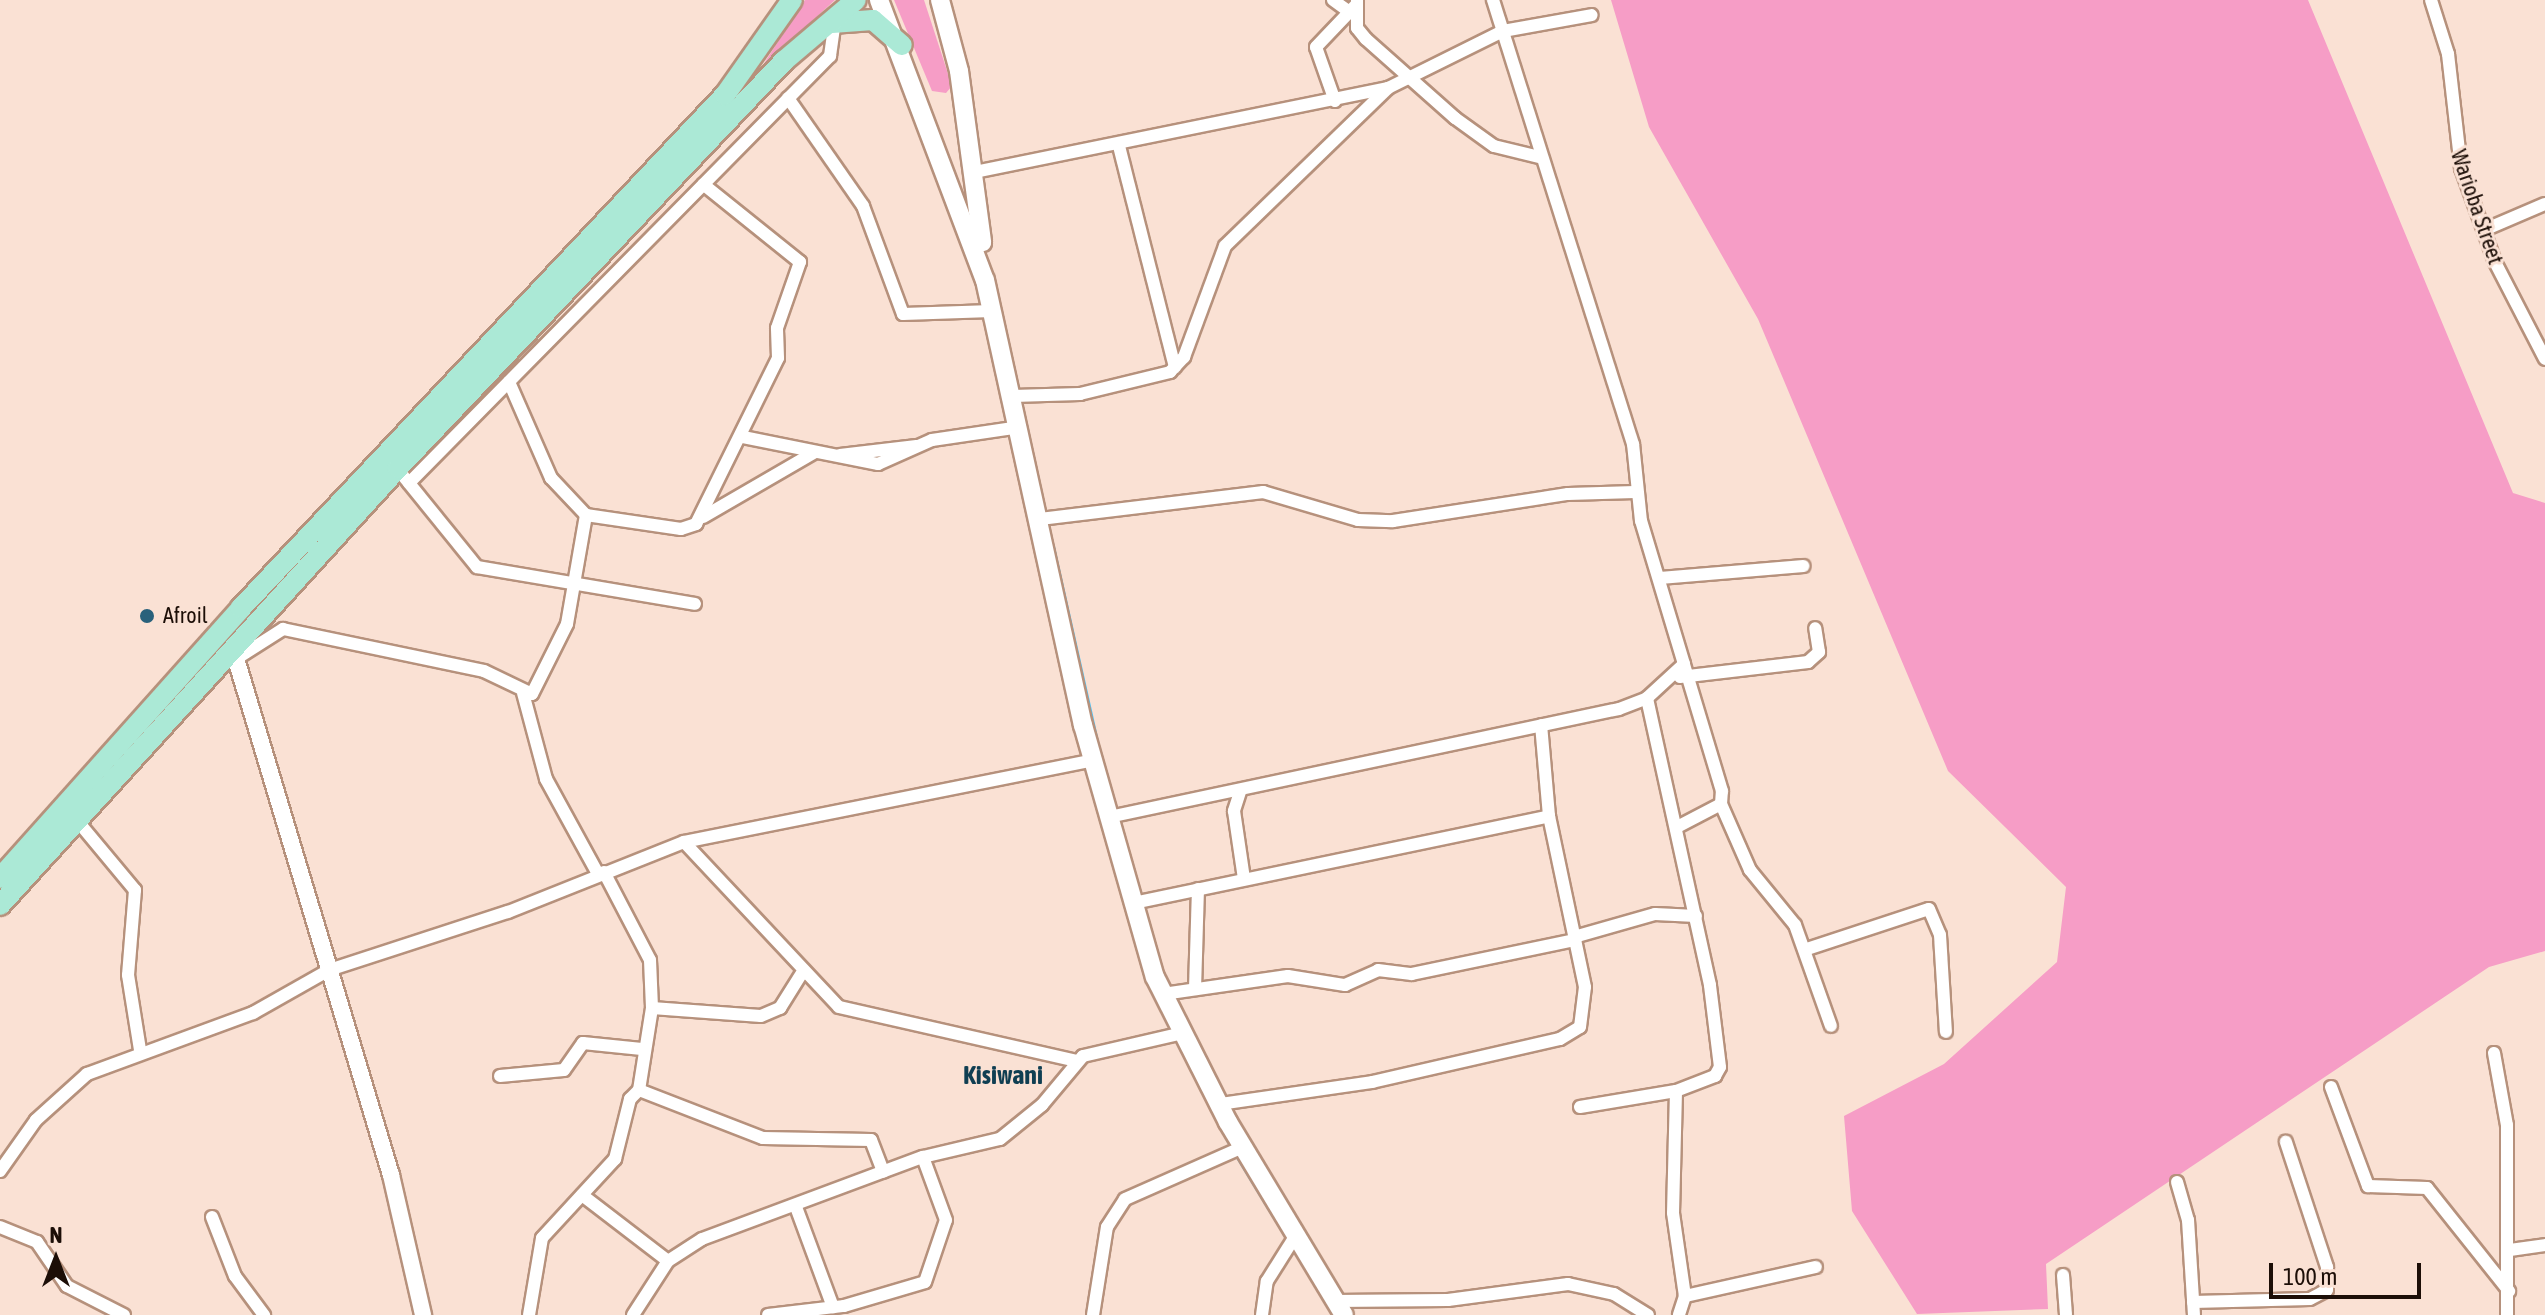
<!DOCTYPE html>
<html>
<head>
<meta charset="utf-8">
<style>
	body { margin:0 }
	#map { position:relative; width:2545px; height:1315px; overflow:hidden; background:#fae1d4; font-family:"Asap Condensed",sans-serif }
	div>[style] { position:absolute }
	.green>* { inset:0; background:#f69dc6 }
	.stream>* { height:3px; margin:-1.5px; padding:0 1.5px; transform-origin:1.5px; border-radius:1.5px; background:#4cc7fd }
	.roads { filter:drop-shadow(2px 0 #b6917c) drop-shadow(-2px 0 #b6917c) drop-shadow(0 2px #b6917c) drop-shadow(0 -2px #b6917c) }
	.minor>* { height:12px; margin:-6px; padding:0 6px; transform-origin:6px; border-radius:6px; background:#fff }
	.tertiary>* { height:16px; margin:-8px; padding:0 8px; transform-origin:8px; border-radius:8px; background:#fff }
	.secondary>* { height:18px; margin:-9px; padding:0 9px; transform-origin:9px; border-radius:9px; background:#fff }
	.primary>* { height:20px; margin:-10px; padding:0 10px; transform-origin:10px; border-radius:10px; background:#abe9d6 }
	.dots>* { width:22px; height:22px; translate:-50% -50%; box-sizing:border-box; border:4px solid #fae1d4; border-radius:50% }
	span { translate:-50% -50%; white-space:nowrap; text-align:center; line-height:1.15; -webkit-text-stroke:6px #fae1d4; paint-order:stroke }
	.street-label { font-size:22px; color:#1c0e07 }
	.poi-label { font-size:22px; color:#1c0e07 }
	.left { translate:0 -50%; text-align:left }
	.quarter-label { font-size:26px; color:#0f3e52; font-weight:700 }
	.north { position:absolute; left:16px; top:1219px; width:80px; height:80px; -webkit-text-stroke:6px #fae1d4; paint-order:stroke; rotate:0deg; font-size:22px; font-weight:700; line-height:32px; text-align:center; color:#1c0e07 }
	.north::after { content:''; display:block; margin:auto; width:28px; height:36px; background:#1c0e07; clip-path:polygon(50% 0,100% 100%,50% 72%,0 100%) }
	.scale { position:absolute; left:2269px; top:1263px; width:152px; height:36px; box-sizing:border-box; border:4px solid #1c0e07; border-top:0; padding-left:10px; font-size:24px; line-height:28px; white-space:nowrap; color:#1c0e07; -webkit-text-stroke:6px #fae1d4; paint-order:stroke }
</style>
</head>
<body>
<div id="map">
	<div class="green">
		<div style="clip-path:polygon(805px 0,835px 0,761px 68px)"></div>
		<div style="clip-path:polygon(894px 0,924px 0,952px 86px,946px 93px,932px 91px)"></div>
		<div style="clip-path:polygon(1611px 0,2308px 0,2513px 493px,2545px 503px,2545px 951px,2489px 967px,2046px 1264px,2048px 1309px,1917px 1314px,1852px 1211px,1844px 1116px,1944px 1064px,2057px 962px,2066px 887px,1948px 771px,1758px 319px,1649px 127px)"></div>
	</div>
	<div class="stream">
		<div style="left:1053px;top:546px;width:200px;rotate:77.3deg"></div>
		<div style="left:1078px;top:740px;width:12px;rotate:76deg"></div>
		<div style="left:1219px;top:1124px;width:20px;rotate:63deg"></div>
		<div style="left:1237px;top:1157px;width:92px;rotate:58.7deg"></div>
		<div style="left:1294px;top:1250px;width:65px;rotate:58.3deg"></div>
	</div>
	<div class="roads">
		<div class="minor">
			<div style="left:1333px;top:0;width:19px;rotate:36deg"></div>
			<div style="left:1357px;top:0;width:28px;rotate:90deg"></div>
			<div style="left:1357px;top:28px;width:14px;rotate:51deg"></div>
			<div style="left:1366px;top:39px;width:119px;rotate:41.6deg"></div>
			<div style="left:1455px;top:118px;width:48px;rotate:35.7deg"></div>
			<div style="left:1494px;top:146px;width:46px;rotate:13.7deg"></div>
			<div style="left:2431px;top:0;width:57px;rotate:72.5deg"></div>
			<div style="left:2448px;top:54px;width:115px;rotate:83.5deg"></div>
			<div style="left:2461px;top:168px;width:100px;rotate:70.1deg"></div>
			<div style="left:2495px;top:262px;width:109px;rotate:62.7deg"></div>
			<div style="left:788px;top:98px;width:131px;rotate:55.2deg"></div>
			<div style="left:863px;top:206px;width:115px;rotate:69.7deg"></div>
			<div style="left:903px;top:314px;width:89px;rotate:-1.9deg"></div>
			<div style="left:1335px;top:101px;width:57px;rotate:-109.4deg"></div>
			<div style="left:1316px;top:47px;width:58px;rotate:-46.4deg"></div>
			<div style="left:1119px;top:146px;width:228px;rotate:75.8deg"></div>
			<div style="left:975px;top:172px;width:421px;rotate:-11.5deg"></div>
			<div style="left:1388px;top:88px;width:128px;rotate:-26.4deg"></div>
			<div style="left:1503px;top:31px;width:90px;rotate:-10.2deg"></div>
			<div style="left:2484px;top:230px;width:66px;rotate:-23.1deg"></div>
			<div style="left:1013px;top:396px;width:67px;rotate:-1.7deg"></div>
			<div style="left:1080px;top:394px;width:93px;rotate:-13.7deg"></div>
			<div style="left:1170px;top:372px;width:21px;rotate:-47deg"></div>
			<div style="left:1184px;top:357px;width:118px;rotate:-69.7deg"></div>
			<div style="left:1225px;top:246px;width:227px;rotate:-44.1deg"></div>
			<div style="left:743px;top:437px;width:138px;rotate:11.3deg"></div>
			<div style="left:878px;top:464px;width:59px;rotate:-24deg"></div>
			<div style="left:932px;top:440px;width:89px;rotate:-8.4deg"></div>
			<div style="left:840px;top:455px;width:77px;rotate:-6.8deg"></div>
			<div style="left:404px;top:477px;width:116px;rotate:51deg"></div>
			<div style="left:477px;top:567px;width:221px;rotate:9.6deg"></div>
			<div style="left:409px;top:483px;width:600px;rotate:-45.41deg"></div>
			<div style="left:830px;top:56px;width:35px;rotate:-82deg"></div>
			<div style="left:586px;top:515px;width:96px;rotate:8.4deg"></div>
			<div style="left:681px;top:529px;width:16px;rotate:-18deg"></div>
			<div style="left:696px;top:524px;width:185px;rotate:-63.7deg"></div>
			<div style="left:778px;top:358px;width:30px;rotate:-92deg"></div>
			<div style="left:777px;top:328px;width:70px;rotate:-70.8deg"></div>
			<div style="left:800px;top:262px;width:124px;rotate:-141.2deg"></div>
			<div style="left:703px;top:517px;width:129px;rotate:-30.1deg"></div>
			<div style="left:1040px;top:519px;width:225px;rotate:-6.9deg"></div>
			<div style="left:1263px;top:492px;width:99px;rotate:16.4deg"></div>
			<div style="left:1358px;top:520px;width:35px;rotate:2deg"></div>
			<div style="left:1393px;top:521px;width:177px;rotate:-8.8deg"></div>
			<div style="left:1568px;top:494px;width:67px;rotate:-1.7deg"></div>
			<div style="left:1660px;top:578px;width:144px;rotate:-4.8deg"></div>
			<div style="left:236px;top:659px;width:56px;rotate:-32.6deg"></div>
			<div style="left:283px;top:629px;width:205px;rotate:11.8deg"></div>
			<div style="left:484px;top:671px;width:53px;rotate:25.6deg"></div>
			<div style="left:532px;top:694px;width:78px;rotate:-63.4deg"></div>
			<div style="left:567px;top:624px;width:111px;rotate:-80.1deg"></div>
			<div style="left:586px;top:515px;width:51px;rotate:-133.4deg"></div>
			<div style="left:551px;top:478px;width:105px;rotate:-113.6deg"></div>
			<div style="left:1680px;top:677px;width:129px;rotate:-6.7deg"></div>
			<div style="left:1808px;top:662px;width:15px;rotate:-42deg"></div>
			<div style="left:1819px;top:652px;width:24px;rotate:-99deg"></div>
			<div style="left:523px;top:693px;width:89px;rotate:75deg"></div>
			<div style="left:546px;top:779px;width:108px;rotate:61.3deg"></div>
			<div style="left:1240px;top:792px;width:20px;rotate:108deg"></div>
			<div style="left:1234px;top:811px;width:69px;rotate:81.6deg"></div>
			<div style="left:1721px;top:804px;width:72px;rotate:66.3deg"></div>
			<div style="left:1750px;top:870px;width:71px;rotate:50.7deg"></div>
			<div style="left:1795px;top:925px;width:107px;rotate:70.4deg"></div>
			<div style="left:1109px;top:817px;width:521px;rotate:-11.96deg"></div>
			<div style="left:1619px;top:709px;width:30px;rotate:-21deg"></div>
			<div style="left:1647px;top:698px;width:50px;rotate:-42.6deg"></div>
			<div style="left:1684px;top:664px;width:149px;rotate:-106.7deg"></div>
			<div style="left:1641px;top:521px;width:77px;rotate:-95.9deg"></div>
			<div style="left:1633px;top:444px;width:466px;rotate:-107.5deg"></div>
			<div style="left:80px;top:824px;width:86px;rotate:50.2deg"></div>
			<div style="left:135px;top:890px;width:85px;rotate:94.7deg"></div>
			<div style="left:128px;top:975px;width:76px;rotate:80.9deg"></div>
			<div style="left:1679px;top:826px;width:47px;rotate:-27.6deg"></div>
			<div style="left:1721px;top:804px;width:13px;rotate:-86deg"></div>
			<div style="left:1722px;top:791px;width:133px;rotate:-106.7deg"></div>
			<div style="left:684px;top:842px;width:226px;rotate:46.8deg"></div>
			<div style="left:839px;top:1007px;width:243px;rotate:12.8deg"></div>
			<div style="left:604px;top:872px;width:99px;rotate:62.4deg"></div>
			<div style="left:650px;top:960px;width:48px;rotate:87.6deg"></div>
			<div style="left:652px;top:1008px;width:83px;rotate:99deg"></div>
			<div style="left:639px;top:1090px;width:133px;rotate:21.2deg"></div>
			<div style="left:763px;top:1138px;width:108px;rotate:1.1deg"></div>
			<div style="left:871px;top:1140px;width:34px;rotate:69deg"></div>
			<div style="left:1134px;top:903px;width:424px;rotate:-11.8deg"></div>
			<div style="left:1574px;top:937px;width:84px;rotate:-15.9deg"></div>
			<div style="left:1655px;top:914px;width:41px;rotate:2.8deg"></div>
			<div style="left:1807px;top:949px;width:128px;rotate:-18.2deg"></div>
			<div style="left:1929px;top:909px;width:28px;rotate:67deg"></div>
			<div style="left:1940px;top:935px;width:97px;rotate:86.5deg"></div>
			<div style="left:1195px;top:989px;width:100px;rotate:-88.3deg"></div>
			<div style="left:1163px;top:994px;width:126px;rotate:-8.2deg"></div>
			<div style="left:1288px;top:976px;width:58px;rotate:9deg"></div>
			<div style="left:1345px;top:985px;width:36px;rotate:-24deg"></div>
			<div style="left:1378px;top:970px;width:34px;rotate:7deg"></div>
			<div style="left:1412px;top:974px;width:167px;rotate:-11.8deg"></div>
			<div style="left:652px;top:1008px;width:109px;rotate:4.2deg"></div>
			<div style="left:761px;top:1016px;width:21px;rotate:-23deg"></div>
			<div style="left:780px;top:1008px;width:40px;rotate:-58deg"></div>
			<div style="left:2494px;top:1053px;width:73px;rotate:79.8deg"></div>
			<div style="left:2507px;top:1125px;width:190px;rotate:90deg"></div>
			<div style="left:500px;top:1076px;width:64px;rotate:-5.4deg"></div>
			<div style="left:564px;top:1070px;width:33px;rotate:-55deg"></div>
			<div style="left:583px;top:1043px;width:59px;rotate:5.8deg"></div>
			<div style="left:2331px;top:1087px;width:106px;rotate:69.5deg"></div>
			<div style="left:2368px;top:1186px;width:59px;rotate:1.9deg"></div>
			<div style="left:2427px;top:1188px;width:132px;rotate:51.5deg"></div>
			<div style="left:1676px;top:1091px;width:122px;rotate:91.4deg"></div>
			<div style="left:1673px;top:1213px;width:84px;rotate:81.8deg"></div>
			<div style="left:1685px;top:1296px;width:20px;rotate:108deg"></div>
			<div style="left:1220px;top:1104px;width:154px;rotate:-8.2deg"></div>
			<div style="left:1372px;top:1082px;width:193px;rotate:-12.9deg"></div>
			<div style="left:1560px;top:1039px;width:23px;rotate:-31deg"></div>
			<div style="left:1580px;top:1027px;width:40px;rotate:-82.9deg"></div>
			<div style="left:1585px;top:987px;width:175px;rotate:-101.9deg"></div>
			<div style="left:1549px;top:816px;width:91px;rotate:-95deg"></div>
			<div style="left:1580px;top:1107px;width:97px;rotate:-9.5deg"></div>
			<div style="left:1676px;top:1091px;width:42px;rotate:-21deg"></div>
			<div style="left:1715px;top:1076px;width:10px;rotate:-61deg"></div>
			<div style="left:1720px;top:1067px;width:83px;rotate:-97deg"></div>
			<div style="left:1710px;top:985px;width:294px;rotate:-102.4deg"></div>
			<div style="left:0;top:1171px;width:62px;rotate:-54.8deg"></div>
			<div style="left:36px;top:1120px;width:69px;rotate:-42deg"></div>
			<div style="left:87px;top:1074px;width:177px;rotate:-20.2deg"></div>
			<div style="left:253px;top:1013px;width:87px;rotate:-29.5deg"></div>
			<div style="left:329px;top:970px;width:188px;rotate:-18deg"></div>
			<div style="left:508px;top:912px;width:189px;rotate:-21.7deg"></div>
			<div style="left:684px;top:842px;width:417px;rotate:-11.3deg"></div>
			<div style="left:2177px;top:1182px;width:40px;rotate:74deg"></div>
			<div style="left:2188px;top:1220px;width:95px;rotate:86.4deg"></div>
			<div style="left:582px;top:1195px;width:108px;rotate:37.5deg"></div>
			<div style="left:796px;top:1207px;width:107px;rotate:69.7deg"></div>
			<div style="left:212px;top:1217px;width:63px;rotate:68.7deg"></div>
			<div style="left:235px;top:1276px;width:49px;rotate:53.4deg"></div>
			<div style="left:0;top:1227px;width:40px;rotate:22deg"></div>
			<div style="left:37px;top:1242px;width:53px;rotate:55.7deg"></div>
			<div style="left:67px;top:1286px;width:64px;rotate:27deg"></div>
			<div style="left:2510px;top:1250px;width:35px;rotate:-8deg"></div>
			<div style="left:2063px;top:1275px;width:40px;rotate:85.7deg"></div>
			<div style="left:1685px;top:1296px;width:134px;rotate:-12.5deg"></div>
			<div style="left:1334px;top:1301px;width:114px;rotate:-0.5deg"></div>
			<div style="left:1448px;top:1300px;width:121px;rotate:-7.6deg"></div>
			<div style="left:1568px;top:1284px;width:47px;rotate:12.3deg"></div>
			<div style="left:1614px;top:1294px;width:40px;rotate:32deg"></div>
			<div style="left:2193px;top:1302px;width:117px;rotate:-1.5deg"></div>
			<div style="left:2310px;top:1299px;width:19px;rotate:-28deg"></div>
			<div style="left:2327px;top:1290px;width:23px;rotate:-90deg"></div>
			<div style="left:2327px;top:1267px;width:132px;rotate:-108.2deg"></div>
			<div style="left:529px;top:1315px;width:78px;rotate:-80.4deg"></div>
			<div style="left:542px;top:1238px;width:108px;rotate:-47.3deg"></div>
			<div style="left:615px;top:1159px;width:62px;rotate:-76deg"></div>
			<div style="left:630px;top:1099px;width:13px;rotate:-45deg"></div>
			<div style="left:633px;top:1315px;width:64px;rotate:-57.1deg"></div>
			<div style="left:668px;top:1261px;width:40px;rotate:-32.9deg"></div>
			<div style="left:702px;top:1239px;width:236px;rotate:-20.4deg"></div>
			<div style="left:923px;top:1157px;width:79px;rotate:-13.2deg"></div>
			<div style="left:1000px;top:1139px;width:54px;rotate:-39deg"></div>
			<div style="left:1042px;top:1105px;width:64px;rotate:-50.1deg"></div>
			<div style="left:1083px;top:1056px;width:103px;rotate:-13deg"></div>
			<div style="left:768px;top:1315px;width:77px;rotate:-6.8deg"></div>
			<div style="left:844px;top:1306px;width:84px;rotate:-16.5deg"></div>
			<div style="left:925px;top:1282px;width:65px;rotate:-71.3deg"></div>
			<div style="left:946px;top:1220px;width:67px;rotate:-110.1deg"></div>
			<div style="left:1093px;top:1315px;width:89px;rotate:-81deg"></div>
			<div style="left:1107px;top:1227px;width:33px;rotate:-57deg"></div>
			<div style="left:1125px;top:1199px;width:129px;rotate:-23.8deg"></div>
			<div style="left:1262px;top:1315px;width:34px;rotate:-82deg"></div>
			<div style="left:1267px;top:1281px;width:54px;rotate:-57.8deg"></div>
		</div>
		<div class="tertiary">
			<div style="left:233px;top:649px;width:549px;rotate:73.28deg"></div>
			<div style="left:391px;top:1175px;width:144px;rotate:77.1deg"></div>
		</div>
		<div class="secondary">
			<div style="left:879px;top:0;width:299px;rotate:69.3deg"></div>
			<div style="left:985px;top:280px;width:456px;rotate:77.6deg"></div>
			<div style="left:1083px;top:725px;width:262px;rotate:74.1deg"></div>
			<div style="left:1155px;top:977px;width:162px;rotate:63.3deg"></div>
			<div style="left:1228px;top:1122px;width:225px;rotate:59deg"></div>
			<div style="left:940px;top:0;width:73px;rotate:75deg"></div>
			<div style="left:959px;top:71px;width:173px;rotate:82.3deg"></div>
		</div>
		<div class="primary">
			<div style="left:832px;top:23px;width:41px;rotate:-4.2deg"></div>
			<div style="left:873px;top:20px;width:38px;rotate:41deg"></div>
			<div style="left:0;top:878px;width:362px;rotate:-48.2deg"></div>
			<div style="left:241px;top:608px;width:705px;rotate:-46.67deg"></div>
			<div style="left:725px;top:95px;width:116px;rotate:-54.8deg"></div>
			<div style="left:0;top:905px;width:591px;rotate:-47.67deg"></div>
			<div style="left:398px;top:468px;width:561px;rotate:-46.52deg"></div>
			<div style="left:784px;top:61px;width:94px;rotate:-40.3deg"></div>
		</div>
	</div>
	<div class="dots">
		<div style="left:147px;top:616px;background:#29617b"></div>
	</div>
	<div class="street-label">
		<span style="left:2477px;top:207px;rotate:71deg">Warioba Street</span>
	</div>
	<div class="poi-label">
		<span class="left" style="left:163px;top:616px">Afroil</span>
	</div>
	<div class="quarter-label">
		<span style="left:1003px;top:1076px">Kisiwani</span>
	</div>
	<div class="north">N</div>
	<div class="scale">100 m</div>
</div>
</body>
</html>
